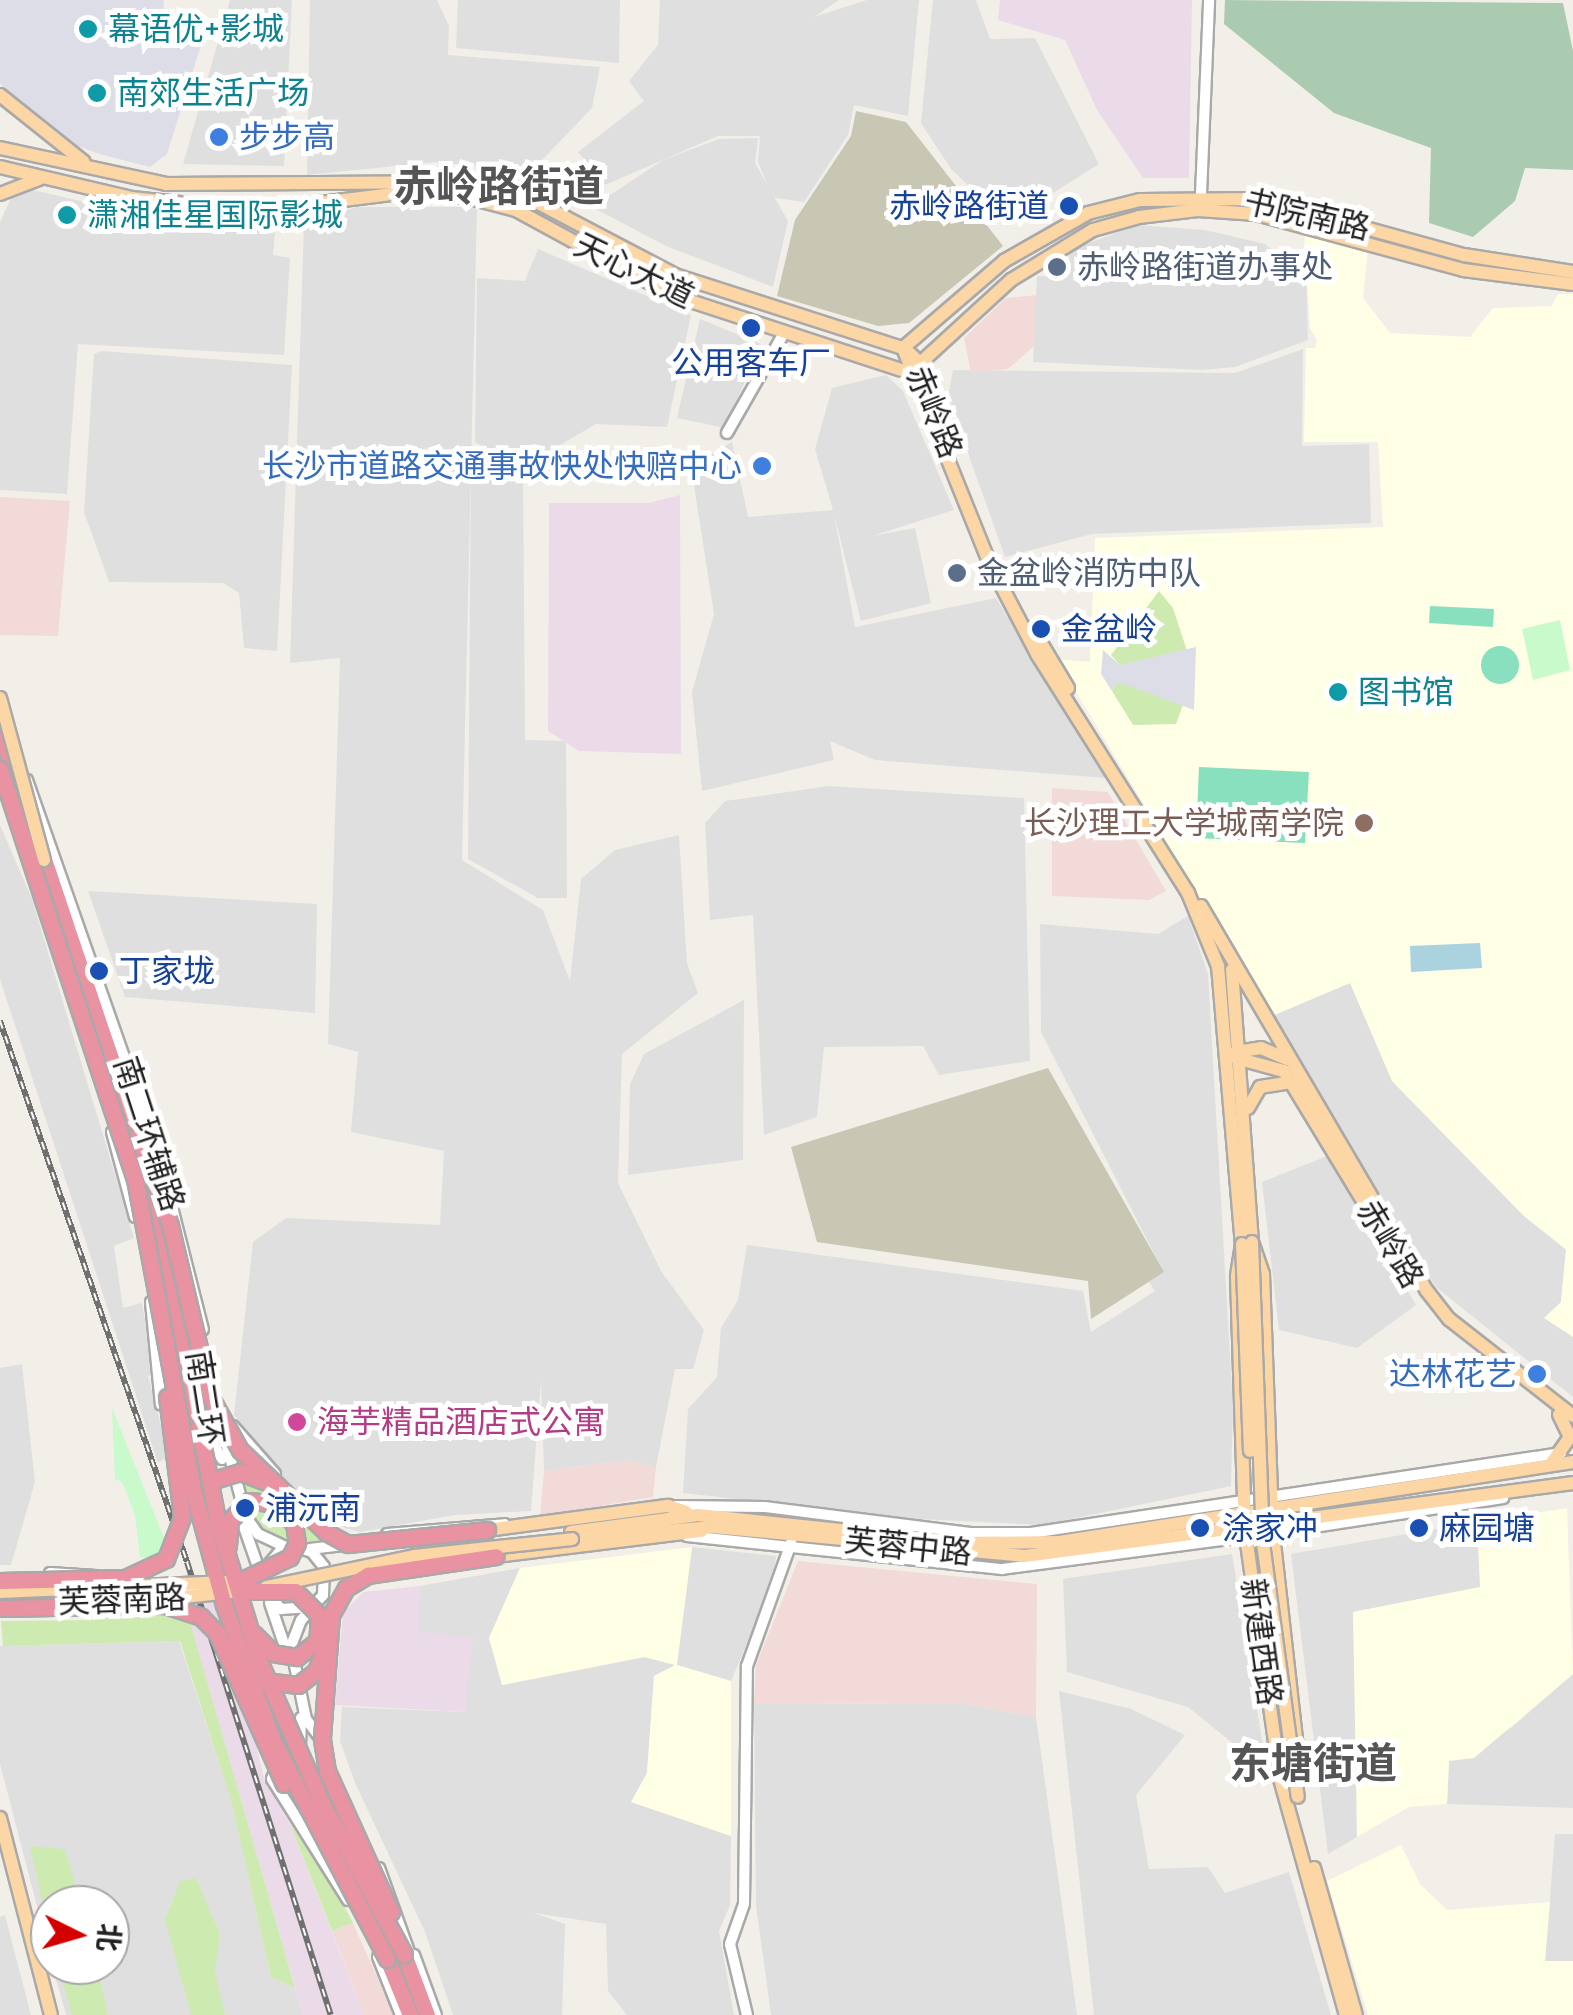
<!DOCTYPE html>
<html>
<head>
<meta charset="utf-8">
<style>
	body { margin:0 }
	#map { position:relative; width:1573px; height:2015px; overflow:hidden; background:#f2efe9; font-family:"Fira Sans","Noto Sans SC",sans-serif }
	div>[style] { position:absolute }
	.residential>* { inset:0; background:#e0dfdf }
	.commercial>* { inset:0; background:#f2dad9 }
	.industrial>* { inset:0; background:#ebdbe8 }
	.education>* { inset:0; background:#ffffe5 }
	.construction>* { inset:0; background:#c7c7b4 }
	.grass>* { inset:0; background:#cdebb0 }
	.cemetery>* { inset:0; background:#aacbaf }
	.park>* { inset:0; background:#c8facc }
	.pitch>* { inset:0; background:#88e0be }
	.round { border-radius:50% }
	.plaza>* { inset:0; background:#dddde8 }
	.water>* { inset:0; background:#aad3df }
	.roads { filter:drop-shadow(2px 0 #a9a9a9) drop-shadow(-2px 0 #a9a9a9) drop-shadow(0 2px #a9a9a9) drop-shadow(0 -2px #a9a9a9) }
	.minor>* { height:10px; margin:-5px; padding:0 5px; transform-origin:5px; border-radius:5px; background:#fff }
	.major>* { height:12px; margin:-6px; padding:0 6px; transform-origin:6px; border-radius:6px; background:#fcd6a4 }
	.highway>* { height:15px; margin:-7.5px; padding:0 7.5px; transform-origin:7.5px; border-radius:7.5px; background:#e892a2 }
	.rail>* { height:6px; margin-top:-3px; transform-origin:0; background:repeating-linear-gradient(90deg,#fff 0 8px,#707070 0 16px); box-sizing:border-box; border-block:2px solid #707070 }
	.bridges { filter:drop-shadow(2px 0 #a9a9a9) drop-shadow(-2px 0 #a9a9a9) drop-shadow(0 2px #a9a9a9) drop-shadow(0 -2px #a9a9a9) }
	.minor-bridge>* { height:10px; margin:-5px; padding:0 5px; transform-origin:5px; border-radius:5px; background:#fff }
	.major-bridge>* { height:12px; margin:-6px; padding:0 6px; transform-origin:6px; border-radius:6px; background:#fcd6a4 }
	.highway-bridge>* { height:15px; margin:-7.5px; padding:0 7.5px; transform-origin:7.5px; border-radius:7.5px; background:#e892a2 }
	.dots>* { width:28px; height:28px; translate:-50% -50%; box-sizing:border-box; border:5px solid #fff; border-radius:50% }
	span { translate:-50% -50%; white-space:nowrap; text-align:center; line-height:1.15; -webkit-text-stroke:10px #fff; paint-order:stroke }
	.culture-label { font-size:32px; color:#0d838f }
	.left { translate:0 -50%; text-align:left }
	.shop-label { font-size:32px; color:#366cbe }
	.right { translate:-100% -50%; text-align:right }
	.transit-label { font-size:32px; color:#164399 }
	.street-label { font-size:32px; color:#222 }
	.service-label { font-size:32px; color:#4e5e75 }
	.education-label { font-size:32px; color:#785e54 }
	.hotel-label { font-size:32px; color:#b23c85 }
	.district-label { font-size:42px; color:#555; font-weight:700 }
	.north { position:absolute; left:30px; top:1885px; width:100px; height:100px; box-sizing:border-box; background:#fff; border:2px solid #a7a7a7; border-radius:50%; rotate:95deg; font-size:28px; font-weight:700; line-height:40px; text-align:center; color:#222 }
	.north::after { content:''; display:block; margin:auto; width:35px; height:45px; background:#d40000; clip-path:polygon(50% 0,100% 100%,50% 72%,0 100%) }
</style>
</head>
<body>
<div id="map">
	<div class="residential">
		<div style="clip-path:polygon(230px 0,292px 0,284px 166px,183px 164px)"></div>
		<div style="clip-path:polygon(310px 0,437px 0,449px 26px,448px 55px,600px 67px,592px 108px,520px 183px,487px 167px,436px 162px,307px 175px)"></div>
		<div style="clip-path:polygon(458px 0,620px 0,619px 63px,456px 48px)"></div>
		<div style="clip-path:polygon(660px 0,839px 0,814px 17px,867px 0,919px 0,908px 116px,854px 105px,848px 135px,804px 202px,776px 198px,769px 189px,758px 162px,760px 136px,718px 136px,605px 185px,578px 152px,644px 101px,629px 81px,658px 45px)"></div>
		<div style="clip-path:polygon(933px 0,976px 0,990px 39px,1035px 38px,1099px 164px,1007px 222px,951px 169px,921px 123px)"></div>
		<div style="clip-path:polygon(758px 138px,755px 163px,788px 221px,773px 287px,666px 246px,592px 207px,663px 160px,719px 139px)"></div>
		<div style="clip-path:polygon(33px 190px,102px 206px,276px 219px,273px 255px,290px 258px,284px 355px,78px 344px,67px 494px,0 490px,0 222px,11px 198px)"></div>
		<div style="clip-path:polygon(357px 207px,477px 207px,462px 860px,543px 910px,570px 981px,581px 879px,615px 850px,679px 835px,687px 963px,698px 993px,622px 1054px,618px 1183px,661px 1271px,704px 1330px,693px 1369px,675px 1369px,656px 1467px,628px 1460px,544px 1471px,541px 1381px,531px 1511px,455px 1515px,360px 1532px,345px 1528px,283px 1478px,234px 1415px,253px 1242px,286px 1218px,440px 1225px,444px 1151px,351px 1132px,358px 1052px,328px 1044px,340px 658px,290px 663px,304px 223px)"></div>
		<div style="clip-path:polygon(1137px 225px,1205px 230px,1265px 244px,1306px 277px,1308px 340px,1235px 367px,1202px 370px,1033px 362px,1037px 276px,1067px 277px,1070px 250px)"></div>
		<div style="clip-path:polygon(538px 249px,691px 315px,667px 427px,596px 424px,541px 456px,491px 452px,475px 442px,477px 278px,525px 281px)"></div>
		<div style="clip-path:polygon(700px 319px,761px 344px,725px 428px,677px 418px)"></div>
		<div style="clip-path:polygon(1303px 349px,1302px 446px,1369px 444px,1371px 523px,1092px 534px,1005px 557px,948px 397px,953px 370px,1235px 373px)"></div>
		<div style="clip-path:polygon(101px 351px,292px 365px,277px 651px,244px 648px,239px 593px,223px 583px,109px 582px,84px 512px,94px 354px)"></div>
		<div style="clip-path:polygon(886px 375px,903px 391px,954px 510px,872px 536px,915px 528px,931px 603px,861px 621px,834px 514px,855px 627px,996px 598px,1106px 778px,875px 760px,830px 741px,834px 760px,702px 791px,692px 692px,714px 614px,691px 466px,732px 442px,748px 517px,833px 510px,815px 449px,832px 388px)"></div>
		<div style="clip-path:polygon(471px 458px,523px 461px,525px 740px,566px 741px,567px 898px,538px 898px,468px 859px)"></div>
		<div style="clip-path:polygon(829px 786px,1024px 798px,1030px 1061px,939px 1075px,923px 1046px,824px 1047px,817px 1117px,764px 1135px,753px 915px,710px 920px,705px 823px,725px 801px)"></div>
		<div style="clip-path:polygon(0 825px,32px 899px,134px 1238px,114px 1246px,123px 1308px,142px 1303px,154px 1374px,148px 1376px,169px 1456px,158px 1463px,0 979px)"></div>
		<div style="clip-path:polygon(88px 891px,317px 904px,315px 1013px,125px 997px)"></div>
		<div style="clip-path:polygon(1188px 916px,1208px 974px,1233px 1408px,1231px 1486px,1042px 1525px,918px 1519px,683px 1493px,688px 1409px,717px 1377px,721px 1328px,738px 1300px,747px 1245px,1083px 1291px,1091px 1332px,1155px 1291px,1149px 1282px,1163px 1271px,1041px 1032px,1040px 924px,1158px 934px)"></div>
		<div style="clip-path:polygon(1350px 983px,1394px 1083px,1524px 1216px,1566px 1250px,1561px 1302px,1573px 1336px,1573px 1397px,1436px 1287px,1272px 1016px)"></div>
		<div style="clip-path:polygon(744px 1000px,743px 1160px,628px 1175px,630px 1084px,644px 1054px)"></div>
		<div style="clip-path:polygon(1327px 1156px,1416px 1305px,1357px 1348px,1279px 1330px,1262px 1182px)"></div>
		<div style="clip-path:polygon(22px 1364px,35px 1482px,11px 1565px,0 1565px,0 1368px)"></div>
		<div style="clip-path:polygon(1477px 1522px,1481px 1587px,1359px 1611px,1357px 1837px,1328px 1854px,1291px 1554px)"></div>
		<div style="clip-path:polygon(692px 1547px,776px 1556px,772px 1584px,731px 1681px,677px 1665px,654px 1676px,647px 1773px,631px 1802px,731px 1836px,730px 1905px,719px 1931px,734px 2015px,627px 2015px,608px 1991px,606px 1924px,534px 1913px,565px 1924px,562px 2015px,453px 2015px,425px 1932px,356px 1785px,340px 1741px,342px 1707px,465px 1712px,418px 1633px,420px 1586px,520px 1568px,489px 1638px,503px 1685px,645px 1657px,676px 1665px)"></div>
		<div style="clip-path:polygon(1232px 1554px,1267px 1771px,1188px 1707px,1067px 1672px,1063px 1579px)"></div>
		<div style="clip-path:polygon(179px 1641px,231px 1799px,271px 1977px,295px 1988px,303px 2015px,66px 2015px,52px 1965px,110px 1965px,110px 1905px,50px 1905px,50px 1956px,0 1764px,0 1646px)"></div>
		<div style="clip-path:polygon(1573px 1674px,1573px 1808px,1447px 1804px,1449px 1761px,1511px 1728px)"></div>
		<div style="clip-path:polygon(1059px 1691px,1131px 1709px,1185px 1735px,1136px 1795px,1149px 1869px,1208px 1867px,1225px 1893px,1289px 1872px,1331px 2015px,1094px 2015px)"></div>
		<div style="clip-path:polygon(961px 1703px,1036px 1717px,1077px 2015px,771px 2015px,756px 1905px,754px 1704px)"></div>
		<div style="clip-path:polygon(1555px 1834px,1573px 1834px,1573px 1961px,1545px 1961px)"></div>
		<div style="clip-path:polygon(5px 1915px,31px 2015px,0 2015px,0 1917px)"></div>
	</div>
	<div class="commercial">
		<div style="clip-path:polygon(1037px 295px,1034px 346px,1008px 369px,971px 373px,964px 338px,1006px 298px)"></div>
		<div style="clip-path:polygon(0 497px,70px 501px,58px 636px,0 635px)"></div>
		<div style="clip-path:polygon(1052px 788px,1108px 792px,1166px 891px,1149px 900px,1052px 896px)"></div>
		<div style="clip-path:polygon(628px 1460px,656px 1467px,653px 1497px,540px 1516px,544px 1471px)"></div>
		<div style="clip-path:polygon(798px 1561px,1037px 1584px,1036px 1717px,961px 1703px,754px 1704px,756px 1665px)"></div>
		<div style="clip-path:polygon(353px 1923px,394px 2015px,364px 2015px,332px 1931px)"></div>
	</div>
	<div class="industrial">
		<div style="clip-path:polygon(1000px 0,1192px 0,1189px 178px,1143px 178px,1097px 110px,1065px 40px,998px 20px)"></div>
		<div style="clip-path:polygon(680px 495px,681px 754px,579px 751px,548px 731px,549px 503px,649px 503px)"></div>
		<div style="clip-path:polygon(420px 1586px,419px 1632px,473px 1638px,465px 1712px,335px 1705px,343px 1613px,363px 1592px)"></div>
		<div style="clip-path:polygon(220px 1597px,265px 1782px,290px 1824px,364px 2015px,303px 2015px,183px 1600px)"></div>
	</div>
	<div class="education">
		<div style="clip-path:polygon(1304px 233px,1368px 250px,1363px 298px,1390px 333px,1470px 337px,1493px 308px,1552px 306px,1558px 294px,1573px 294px,1573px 1337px,1544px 1318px,1561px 1302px,1566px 1249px,1524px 1216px,1392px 1081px,1350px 983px,1272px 1016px,1056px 659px,1090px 662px,1095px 538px,1383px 527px,1378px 442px,1304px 442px,1306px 348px,1315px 348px,1317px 340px,1310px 328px)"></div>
		<div style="clip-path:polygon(1567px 1508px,1573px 1674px,1474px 1758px,1449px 1761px,1447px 1804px,1409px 1807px,1357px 1837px,1353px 1612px,1480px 1587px,1477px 1522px)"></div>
		<div style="clip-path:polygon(692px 1547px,677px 1665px,731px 1681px,731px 1836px,631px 1802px,647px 1773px,654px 1676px,675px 1665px,644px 1657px,502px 1685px,489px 1638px,520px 1568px)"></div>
		<div style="clip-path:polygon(1401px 1845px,1420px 1884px,1447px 1910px,1550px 1902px,1545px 1961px,1573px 1961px,1573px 2015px,1368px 2015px,1327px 1881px)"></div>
	</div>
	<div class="construction">
		<div style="clip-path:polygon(856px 111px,906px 122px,1003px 246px,909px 323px,878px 326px,777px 296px,795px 220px,851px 136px)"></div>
		<div style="clip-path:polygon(1048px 1068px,1164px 1272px,1091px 1319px,1088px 1281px,817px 1242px,791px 1147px)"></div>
	</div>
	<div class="grass">
		<div style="clip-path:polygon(1159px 591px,1173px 608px,1188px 654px,1120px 665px,1111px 655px)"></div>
		<div style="clip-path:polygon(1118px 681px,1184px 702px,1176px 724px,1133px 725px,1112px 691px)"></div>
		<div style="clip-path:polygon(227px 1443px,332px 1545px,277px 1539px,255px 1525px)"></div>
		<div style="clip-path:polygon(159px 1609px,188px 1615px,295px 1988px,271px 1977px,231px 1800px,180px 1641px,3px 1646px,1px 1621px,93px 1620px,110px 1610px)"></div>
		<div style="clip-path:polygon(290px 1824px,333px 1885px,353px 1923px,332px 1931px)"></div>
		<div style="clip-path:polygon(30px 1846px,65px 1849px,81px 1905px,50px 1905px,50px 1936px)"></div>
		<div style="clip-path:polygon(196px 1878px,220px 1934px,215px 1973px,225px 2015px,191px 2015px,165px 1920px,180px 1881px)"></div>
		<div style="clip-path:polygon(58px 1965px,97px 1965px,108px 2015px,72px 2015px)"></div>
	</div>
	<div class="cemetery">
		<div style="clip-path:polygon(1225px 0,1563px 3px,1573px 51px,1573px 170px,1525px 168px,1515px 201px,1473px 237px,1429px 223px,1431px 148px,1334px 113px,1224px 24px)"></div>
	</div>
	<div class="park">
		<div style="clip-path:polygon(1560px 620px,1570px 670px,1533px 680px,1522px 629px)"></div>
		<div style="clip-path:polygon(112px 1408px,168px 1548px,157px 1560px,140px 1557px,135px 1514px,122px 1482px,115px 1479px)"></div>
	</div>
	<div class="pitch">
		<div style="clip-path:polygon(1430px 606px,1494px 609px,1493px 627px,1429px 623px)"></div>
		<div class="round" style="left:1481px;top:646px;width:38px;height:38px"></div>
		<div style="clip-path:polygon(1199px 767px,1309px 772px,1305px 843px,1196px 838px)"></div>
	</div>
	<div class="plaza">
		<div style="clip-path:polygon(0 0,164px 0,163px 15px,201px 45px,167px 154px,150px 167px,99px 154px,71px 143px,17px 103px,0 83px)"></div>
		<div style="clip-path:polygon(1196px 647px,1194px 710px,1118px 682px,1112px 691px,1101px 674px,1103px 650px,1120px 665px)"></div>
	</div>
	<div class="water">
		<div style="clip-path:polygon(1480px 943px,1482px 968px,1411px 972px,1410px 946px)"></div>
	</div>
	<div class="roads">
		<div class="minor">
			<div style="left:1201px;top:194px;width:194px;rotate:-87.6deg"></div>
			<div style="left:727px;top:433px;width:115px;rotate:-60.3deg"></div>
			<div style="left:27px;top:780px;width:398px;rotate:70.7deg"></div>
			<div style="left:159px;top:1156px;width:179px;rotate:75.8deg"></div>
			<div style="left:112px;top:1132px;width:88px;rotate:74.9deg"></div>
			<div style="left:151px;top:1302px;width:103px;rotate:84.5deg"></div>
			<div style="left:220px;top:1420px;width:100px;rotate:75deg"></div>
			<div style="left:246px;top:1517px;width:21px;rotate:55deg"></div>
			<div style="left:258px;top:1534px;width:33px;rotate:25deg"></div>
			<div style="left:233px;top:1426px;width:64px;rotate:48.8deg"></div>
			<div style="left:196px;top:1438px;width:15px;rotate:8deg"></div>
			<div style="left:211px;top:1440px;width:22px;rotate:60deg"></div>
			<div style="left:676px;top:1506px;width:89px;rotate:0.6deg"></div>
			<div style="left:765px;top:1507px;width:209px;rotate:7.2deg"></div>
			<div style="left:972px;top:1533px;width:59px"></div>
			<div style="left:1031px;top:1533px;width:536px;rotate:-8.58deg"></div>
			<div style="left:241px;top:1518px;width:67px;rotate:70.8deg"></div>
			<div style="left:387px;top:1534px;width:118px;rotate:-4.8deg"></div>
			<div style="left:1268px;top:1534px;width:238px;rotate:-8.7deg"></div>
			<div style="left:687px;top:1536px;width:317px;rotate:6deg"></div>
			<div style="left:1002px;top:1569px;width:251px;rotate:-7.5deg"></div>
			<div style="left:310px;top:1549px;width:42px;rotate:-6.8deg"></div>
			<div style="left:265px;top:1569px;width:23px;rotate:-50deg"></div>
			<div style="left:280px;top:1551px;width:16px;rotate:-15deg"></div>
			<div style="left:295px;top:1547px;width:18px;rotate:16deg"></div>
			<div style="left:312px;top:1552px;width:19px;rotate:51deg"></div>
			<div style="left:324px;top:1567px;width:28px;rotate:92deg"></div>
			<div style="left:323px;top:1595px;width:33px;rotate:131deg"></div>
			<div style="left:301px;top:1620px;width:28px;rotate:111deg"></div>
			<div style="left:291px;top:1646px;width:75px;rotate:78.4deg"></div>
			<div style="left:306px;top:1719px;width:25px;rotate:53deg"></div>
			<div style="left:50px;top:1573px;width:46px;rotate:3.7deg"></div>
			<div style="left:265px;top:1590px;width:25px;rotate:50deg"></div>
			<div style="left:281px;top:1609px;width:30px;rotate:-4deg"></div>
			<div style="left:41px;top:1596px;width:83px;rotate:-1.4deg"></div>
			<div style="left:118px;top:1599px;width:43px;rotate:-2.7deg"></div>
			<div style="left:0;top:1600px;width:44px"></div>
			<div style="left:270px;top:1603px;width:53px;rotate:71.2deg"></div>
			<div style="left:301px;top:1718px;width:32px;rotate:92deg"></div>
			<div style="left:300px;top:1750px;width:28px;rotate:145deg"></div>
			<div style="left:277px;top:1766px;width:14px;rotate:111deg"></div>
			<div style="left:272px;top:1779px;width:143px;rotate:57.9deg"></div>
			<div style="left:379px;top:1868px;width:98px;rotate:70.3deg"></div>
			<div style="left:414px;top:1955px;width:64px;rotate:69.9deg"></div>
			<div style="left:378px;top:1957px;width:62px;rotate:68.4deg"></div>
			<div style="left:747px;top:2015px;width:73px;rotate:-103.5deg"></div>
			<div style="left:730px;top:1944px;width:42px;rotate:-70.7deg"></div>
			<div style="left:744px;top:1904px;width:238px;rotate:-89.3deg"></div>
			<div style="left:747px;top:1666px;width:131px;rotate:-70.3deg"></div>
		</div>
		<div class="major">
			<div style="left:0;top:95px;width:107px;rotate:38.6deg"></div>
			<div style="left:0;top:148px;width:170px;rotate:12.2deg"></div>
			<div style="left:166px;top:184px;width:302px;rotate:-0.4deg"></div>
			<div style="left:468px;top:182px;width:54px;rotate:12.8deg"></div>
			<div style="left:521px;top:194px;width:174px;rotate:27.7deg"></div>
			<div style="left:675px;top:275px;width:239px;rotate:17.8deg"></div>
			<div style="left:0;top:167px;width:136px;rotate:13.2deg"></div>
			<div style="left:132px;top:198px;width:87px;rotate:5.9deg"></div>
			<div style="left:219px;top:207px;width:77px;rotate:-0.7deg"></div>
			<div style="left:296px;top:206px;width:114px;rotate:-7.1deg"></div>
			<div style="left:409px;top:192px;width:57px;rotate:5deg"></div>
			<div style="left:466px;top:197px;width:52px;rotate:14.6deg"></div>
			<div style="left:516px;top:210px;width:178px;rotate:28.6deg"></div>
			<div style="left:672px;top:295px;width:251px;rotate:18.1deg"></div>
			<div style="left:0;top:194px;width:42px;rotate:-21deg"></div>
			<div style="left:903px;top:348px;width:231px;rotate:68.1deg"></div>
			<div style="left:989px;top:562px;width:104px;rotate:62.4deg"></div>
			<div style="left:1037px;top:654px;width:283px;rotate:57.7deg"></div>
			<div style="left:1188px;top:893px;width:79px;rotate:67.7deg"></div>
			<div style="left:1218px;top:966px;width:279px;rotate:85.1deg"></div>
			<div style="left:1242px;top:1244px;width:33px;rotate:99deg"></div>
			<div style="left:1237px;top:1277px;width:252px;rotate:88.2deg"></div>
			<div style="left:1245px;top:1529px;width:252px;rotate:82deg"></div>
			<div style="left:1280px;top:1779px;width:245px;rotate:74.4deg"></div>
			<div style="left:903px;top:348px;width:133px;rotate:-40.7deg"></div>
			<div style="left:1004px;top:261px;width:97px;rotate:-29.7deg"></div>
			<div style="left:1088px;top:213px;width:54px;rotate:-14deg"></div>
			<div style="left:1140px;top:200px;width:120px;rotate:-0.5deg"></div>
			<div style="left:1260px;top:199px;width:212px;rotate:15.4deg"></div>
			<div style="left:1464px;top:255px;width:110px;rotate:8.9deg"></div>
			<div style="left:905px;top:349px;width:21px;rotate:43deg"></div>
			<div style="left:920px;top:363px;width:34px;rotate:78deg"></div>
			<div style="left:916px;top:367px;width:129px;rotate:-42.5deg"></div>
			<div style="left:1011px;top:280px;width:96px;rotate:-31.4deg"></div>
			<div style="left:1093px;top:230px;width:48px;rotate:-15.8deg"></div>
			<div style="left:1139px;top:217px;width:59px;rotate:-6.8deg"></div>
			<div style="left:1198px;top:210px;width:58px;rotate:3.9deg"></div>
			<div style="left:1256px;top:214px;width:214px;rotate:15.1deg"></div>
			<div style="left:1463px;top:270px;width:111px;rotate:7.3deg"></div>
			<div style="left:1032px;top:628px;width:70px;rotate:59deg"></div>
			<div style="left:1201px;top:906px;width:446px;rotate:59.6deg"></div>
			<div style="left:1427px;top:1291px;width:36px;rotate:52deg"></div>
			<div style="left:1449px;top:1319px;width:157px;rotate:38deg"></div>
			<div style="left:1232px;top:970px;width:273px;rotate:85.8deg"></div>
			<div style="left:1252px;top:1242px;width:34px;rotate:71deg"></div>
			<div style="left:1263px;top:1274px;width:251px;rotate:87.9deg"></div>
			<div style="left:1272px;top:1525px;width:232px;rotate:83.6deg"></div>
			<div style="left:1236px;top:1052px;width:25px;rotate:-9deg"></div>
			<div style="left:1261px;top:1048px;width:28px;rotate:23deg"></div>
			<div style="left:1236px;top:1058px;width:50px;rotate:15.2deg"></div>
			<div style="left:1284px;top:1071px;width:235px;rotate:58.7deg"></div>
			<div style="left:1248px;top:1108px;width:24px;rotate:-60deg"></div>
			<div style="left:1260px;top:1087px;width:33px;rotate:-9deg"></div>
			<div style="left:1551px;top:1464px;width:33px;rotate:-55deg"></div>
			<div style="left:1570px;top:1437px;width:25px;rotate:-116deg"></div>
			<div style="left:487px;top:1530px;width:183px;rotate:-7.6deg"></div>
			<div style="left:668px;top:1506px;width:19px;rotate:18deg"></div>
			<div style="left:571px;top:1532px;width:128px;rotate:-7.6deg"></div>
			<div style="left:698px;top:1515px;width:267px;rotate:6deg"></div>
			<div style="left:964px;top:1543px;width:95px;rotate:-0.6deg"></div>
			<div style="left:1059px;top:1542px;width:520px;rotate:-8.85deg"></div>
			<div style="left:584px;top:1538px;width:129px;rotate:-4.9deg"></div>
			<div style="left:713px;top:1527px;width:313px;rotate:5.3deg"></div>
			<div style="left:1025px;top:1556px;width:553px;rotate:-7.59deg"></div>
			<div style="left:496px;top:1556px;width:207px;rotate:-7deg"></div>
			<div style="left:0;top:1818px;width:203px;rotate:75.5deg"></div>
			<div style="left:1314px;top:1868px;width:153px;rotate:74.1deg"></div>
		</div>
		<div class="highway">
			<div style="left:0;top:730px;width:56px;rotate:71.2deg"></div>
			<div style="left:40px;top:847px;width:317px;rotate:71.5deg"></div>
			<div style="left:152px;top:1189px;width:242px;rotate:78.8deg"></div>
			<div style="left:404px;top:1954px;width:65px;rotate:69.3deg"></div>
			<div style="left:387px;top:1959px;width:61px;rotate:67.7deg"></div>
		</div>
	</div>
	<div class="rail">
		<div style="left:0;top:1021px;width:572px;rotate:70.93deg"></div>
		<div style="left:187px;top:1562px;width:475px;rotate:72.4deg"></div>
	</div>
	<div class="bridges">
		<div class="minor-bridge">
			<div style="left:174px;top:1591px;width:24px;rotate:-5deg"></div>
		</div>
		<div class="major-bridge">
			<div style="left:0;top:698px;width:168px;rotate:74.8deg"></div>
			<div style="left:1252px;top:1242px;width:301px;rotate:87.9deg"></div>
			<div style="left:1263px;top:1543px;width:256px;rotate:82.2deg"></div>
			<div style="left:1242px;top:1244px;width:207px;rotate:87.8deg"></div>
			<div style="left:266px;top:1587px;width:151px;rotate:-11.8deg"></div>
			<div style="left:414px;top:1556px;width:159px;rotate:-6.1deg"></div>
			<div style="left:0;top:1592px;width:227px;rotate:-2.5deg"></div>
			<div style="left:157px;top:1600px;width:91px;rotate:-6.3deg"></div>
		</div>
		<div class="highway-bridge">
			<div style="left:0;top:769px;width:432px;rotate:71.8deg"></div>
			<div style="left:135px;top:1179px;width:320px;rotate:79.4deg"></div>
			<div style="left:194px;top:1494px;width:115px;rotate:74.9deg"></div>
			<div style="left:224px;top:1605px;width:145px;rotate:70.2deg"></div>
			<div style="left:273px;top:1741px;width:246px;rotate:62.4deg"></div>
			<div style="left:138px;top:1135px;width:96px;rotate:70.4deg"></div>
			<div style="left:170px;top:1225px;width:178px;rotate:76.7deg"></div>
			<div style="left:211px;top:1398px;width:60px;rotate:60.9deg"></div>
			<div style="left:240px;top:1450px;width:119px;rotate:43.6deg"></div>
			<div style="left:326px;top:1532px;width:25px;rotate:29deg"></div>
			<div style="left:348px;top:1544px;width:140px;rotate:-5.8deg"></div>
			<div style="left:199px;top:1426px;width:101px;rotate:79.1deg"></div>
			<div style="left:218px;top:1525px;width:144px;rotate:73.1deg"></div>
			<div style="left:260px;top:1663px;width:155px;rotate:66.1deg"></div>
			<div style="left:323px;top:1805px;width:170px;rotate:61.5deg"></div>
			<div style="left:217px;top:1479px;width:24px;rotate:-17deg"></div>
			<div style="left:240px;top:1472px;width:31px;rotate:21deg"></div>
			<div style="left:228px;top:1546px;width:26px;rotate:-86deg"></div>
			<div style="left:230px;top:1520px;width:27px;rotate:-45deg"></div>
			<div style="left:249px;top:1501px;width:25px;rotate:5deg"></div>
			<div style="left:274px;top:1503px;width:29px;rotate:46deg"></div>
			<div style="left:294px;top:1524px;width:19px;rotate:81deg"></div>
			<div style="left:297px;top:1543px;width:16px;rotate:117deg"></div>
			<div style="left:290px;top:1557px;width:53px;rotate:154.4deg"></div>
			<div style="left:0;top:1581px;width:125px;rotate:-1.4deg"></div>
			<div style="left:125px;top:1578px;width:45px;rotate:-24.9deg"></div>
			<div style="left:166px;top:1559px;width:45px;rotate:-69.1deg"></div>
			<div style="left:182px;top:1517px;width:121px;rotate:-97.1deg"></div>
			<div style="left:244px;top:1591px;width:51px"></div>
			<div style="left:295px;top:1591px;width:34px;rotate:45deg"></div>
			<div style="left:319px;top:1615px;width:26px;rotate:94deg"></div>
			<div style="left:317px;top:1641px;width:26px;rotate:141deg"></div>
			<div style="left:297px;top:1657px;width:24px;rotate:-171deg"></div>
			<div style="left:273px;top:1653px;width:27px;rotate:-135deg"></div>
			<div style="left:0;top:1608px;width:165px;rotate:-1deg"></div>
			<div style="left:165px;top:1605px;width:38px;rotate:18deg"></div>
			<div style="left:201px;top:1617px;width:23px;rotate:45deg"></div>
			<div style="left:217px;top:1633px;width:165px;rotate:66.1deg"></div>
			<div style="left:265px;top:1681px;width:33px;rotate:7deg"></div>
			<div style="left:298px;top:1685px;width:23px;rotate:-38deg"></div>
			<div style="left:316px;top:1671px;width:19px;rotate:-69deg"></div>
			<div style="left:391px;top:1912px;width:155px;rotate:-114.4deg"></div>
			<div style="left:327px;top:1771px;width:33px;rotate:-99deg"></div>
			<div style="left:322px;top:1738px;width:123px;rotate:-85.8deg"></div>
			<div style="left:331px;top:1615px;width:31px;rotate:-61deg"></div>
			<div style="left:346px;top:1588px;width:26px;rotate:-31deg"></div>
			<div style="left:368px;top:1575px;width:129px;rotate:-8.4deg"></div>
		</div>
	</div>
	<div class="dots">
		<div style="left:88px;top:29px;background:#0f9aa8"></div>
		<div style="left:97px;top:93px;background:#0f9aa8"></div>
		<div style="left:219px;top:137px;background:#3f7fe0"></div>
		<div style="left:1069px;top:206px;background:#1a4fb4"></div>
		<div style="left:67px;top:215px;background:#0f9aa8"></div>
		<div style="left:1057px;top:267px;background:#5c6f8a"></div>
		<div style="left:751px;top:328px;background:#1a4fb4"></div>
		<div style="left:762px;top:466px;background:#3f7fe0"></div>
		<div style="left:957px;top:573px;background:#5c6f8a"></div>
		<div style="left:1041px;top:629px;background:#1a4fb4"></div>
		<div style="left:1338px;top:692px;background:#0f9aa8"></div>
		<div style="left:1364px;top:823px;background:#8d6e63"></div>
		<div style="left:99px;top:971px;background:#1a4fb4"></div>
		<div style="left:1537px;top:1374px;background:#3f7fe0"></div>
		<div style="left:297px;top:1422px;background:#d1479c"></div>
		<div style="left:245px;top:1508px;background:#1a4fb4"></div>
		<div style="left:1200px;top:1528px;background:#1a4fb4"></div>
		<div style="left:1419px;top:1528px;background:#1a4fb4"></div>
	</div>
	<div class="culture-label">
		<span class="left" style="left:108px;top:29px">幕语优+影城</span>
		<span class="left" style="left:117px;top:93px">南郊生活广场</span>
		<span class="left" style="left:87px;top:215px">潇湘佳星国际影城</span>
		<span class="left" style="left:1358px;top:692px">图书馆</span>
	</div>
	<div class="shop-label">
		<span class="left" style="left:239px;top:137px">步步高</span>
		<span class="right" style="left:742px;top:466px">长沙市道路交通事故快处快赔中心</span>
		<span class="right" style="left:1517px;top:1374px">达林花艺</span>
	</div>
	<div class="transit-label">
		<span class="right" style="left:1049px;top:206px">赤岭路街道</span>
		<span style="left:751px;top:363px">公用客车厂</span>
		<span class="left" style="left:1061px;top:629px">金盆岭</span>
		<span class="left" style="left:119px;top:971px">丁家垅</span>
		<span class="left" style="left:265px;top:1508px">浦沅南</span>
		<span class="left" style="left:1222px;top:1528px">涂家冲</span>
		<span class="left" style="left:1439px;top:1528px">麻园塘</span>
	</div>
	<div class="street-label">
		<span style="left:1307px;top:215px;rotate:13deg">书院南路</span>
		<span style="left:634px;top:271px;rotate:26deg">天心大道</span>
		<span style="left:934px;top:412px;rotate:68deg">赤岭路</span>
		<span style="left:149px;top:1134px;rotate:72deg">南二环辅路</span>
		<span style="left:1390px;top:1244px;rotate:59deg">赤岭路</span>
		<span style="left:205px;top:1398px;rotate:81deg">南二环</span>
		<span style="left:908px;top:1547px;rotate:6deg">芙蓉中路</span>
		<span style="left:122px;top:1600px;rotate:-2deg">芙蓉南路</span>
		<span style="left:1261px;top:1642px;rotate:82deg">新建西路</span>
	</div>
	<div class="service-label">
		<span class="left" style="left:1077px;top:267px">赤岭路街道办事处</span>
		<span class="left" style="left:977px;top:573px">金盆岭消防中队</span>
	</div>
	<div class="education-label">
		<span class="right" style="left:1344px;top:823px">长沙理工大学城南学院</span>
	</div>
	<div class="hotel-label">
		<span class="left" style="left:317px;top:1422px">海芋精品酒店式公寓</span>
	</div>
	<div class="district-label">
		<span style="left:499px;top:187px">赤岭路街道</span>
		<span style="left:1313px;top:1764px">东塘街道</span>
	</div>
	<div class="north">北</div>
</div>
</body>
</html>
